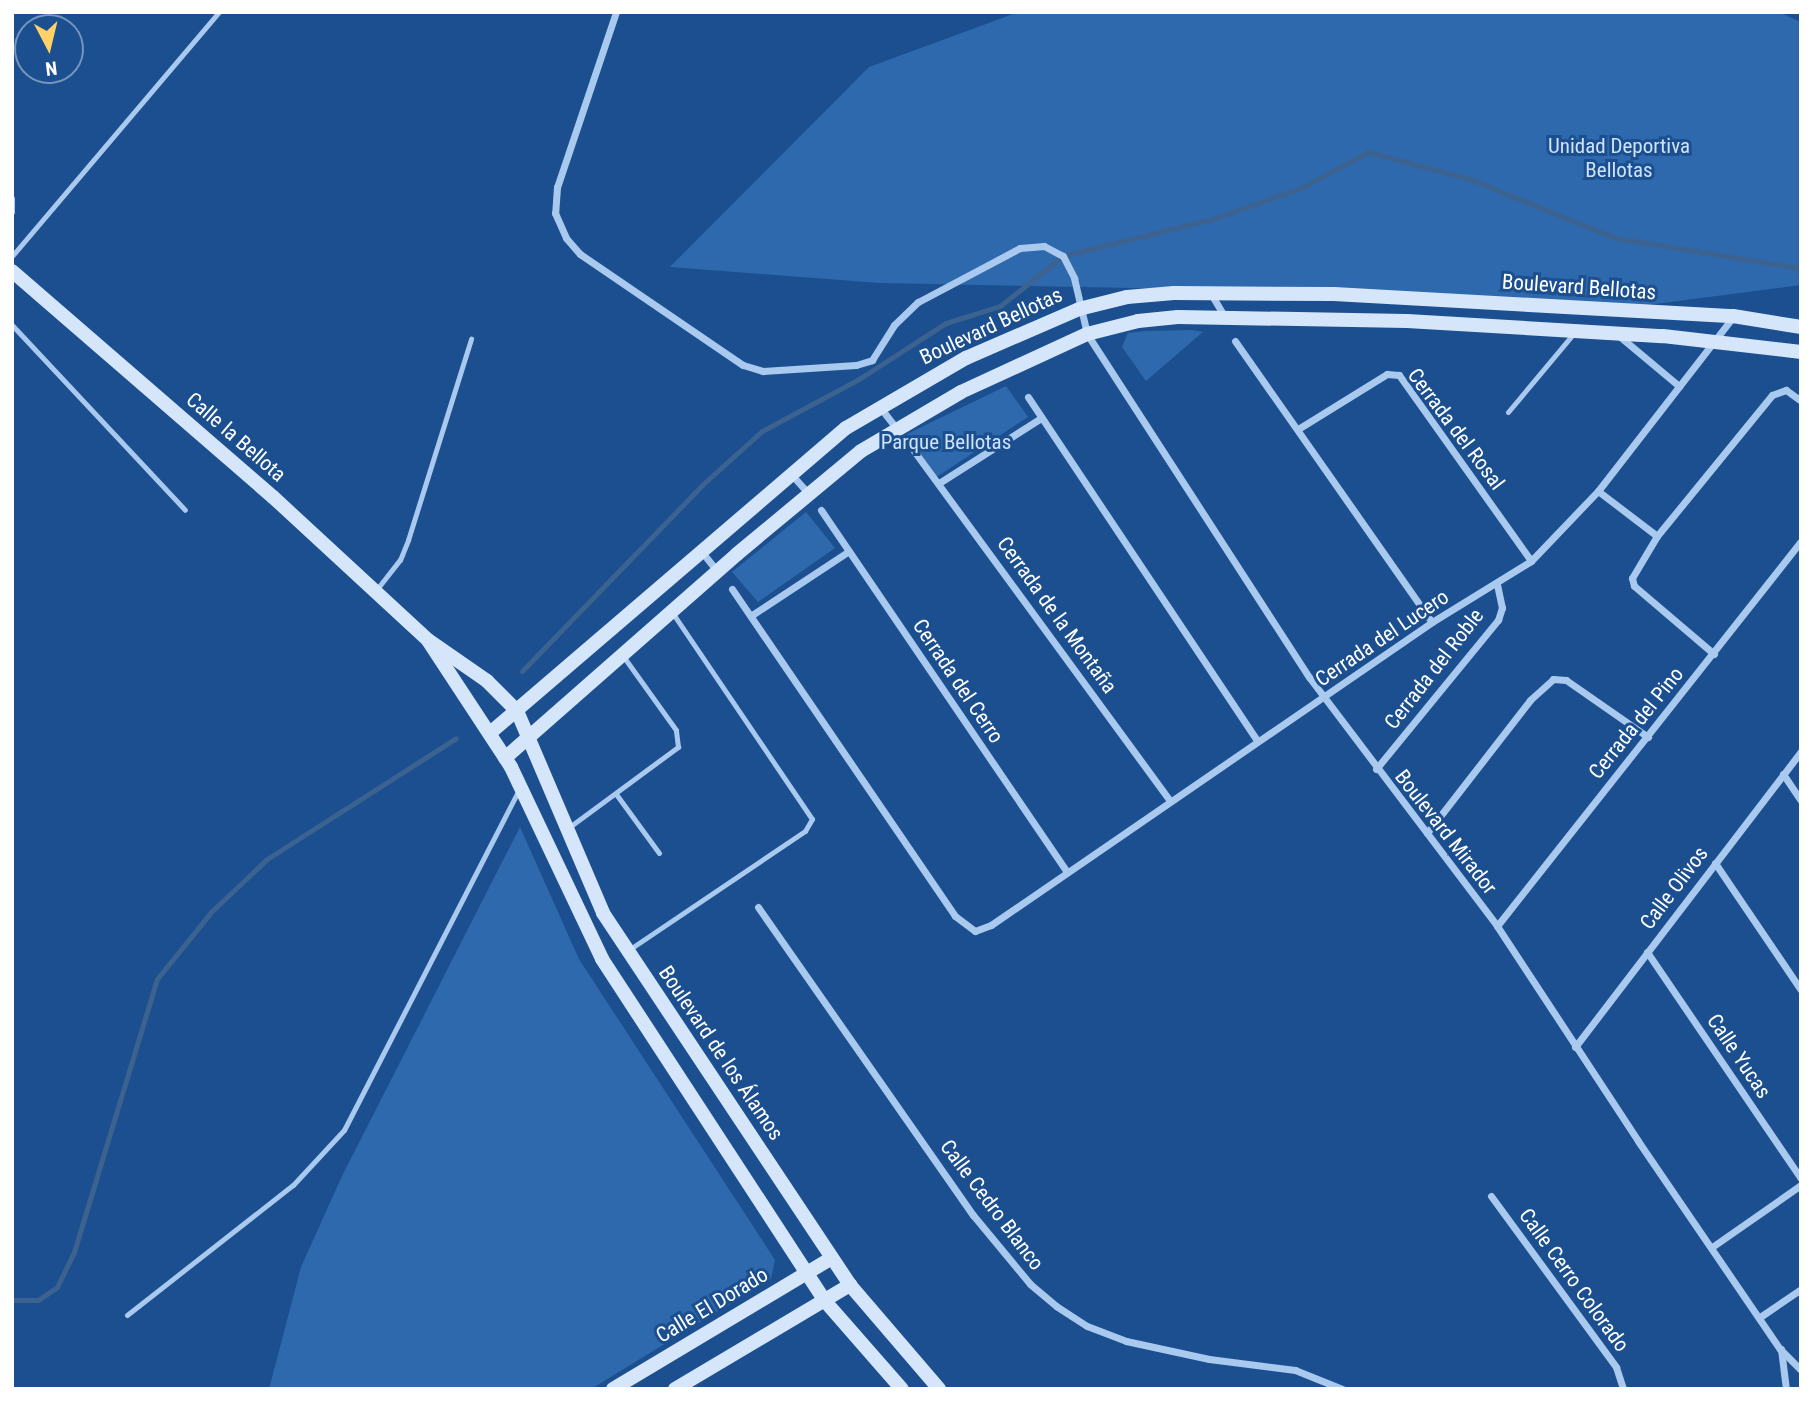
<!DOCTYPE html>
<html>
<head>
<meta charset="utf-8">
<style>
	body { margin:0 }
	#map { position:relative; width:1813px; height:1401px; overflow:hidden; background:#1b4f8f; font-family:"Roboto Condensed",sans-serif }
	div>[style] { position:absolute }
	.green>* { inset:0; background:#2e69ad }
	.stream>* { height:5px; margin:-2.5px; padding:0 2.5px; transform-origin:2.5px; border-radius:2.5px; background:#3c6290 }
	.lane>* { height:5px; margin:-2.5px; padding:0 2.5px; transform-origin:2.5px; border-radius:2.5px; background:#a9c9ee }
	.street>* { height:7px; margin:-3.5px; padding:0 3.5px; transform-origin:3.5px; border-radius:3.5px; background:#a9c9ee }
	.secondary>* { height:14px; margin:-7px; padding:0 7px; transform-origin:7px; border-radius:7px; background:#d6e6fa }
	span { translate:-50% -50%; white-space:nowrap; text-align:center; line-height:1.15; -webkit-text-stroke:6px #1b4f8f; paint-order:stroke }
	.park-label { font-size:21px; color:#cfe3fa }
	.street-label { font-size:21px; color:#fff }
	.frame { position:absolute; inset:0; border:14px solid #fff; pointer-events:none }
	.north { position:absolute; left:14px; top:14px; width:70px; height:70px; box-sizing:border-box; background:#1b4f8f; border:2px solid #7695bc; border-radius:50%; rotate:173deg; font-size:19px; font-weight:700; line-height:28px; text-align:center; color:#fff }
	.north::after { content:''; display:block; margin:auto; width:24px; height:32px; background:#ffd166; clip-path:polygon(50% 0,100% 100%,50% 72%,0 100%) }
</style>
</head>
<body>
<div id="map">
	<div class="green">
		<div style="clip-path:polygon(1019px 12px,1778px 12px,1801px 22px,1801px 285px,1632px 307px,1335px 292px,879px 283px,670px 267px,869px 67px)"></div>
		<div style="clip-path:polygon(1146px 331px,1192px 330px,1203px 332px,1146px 381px,1122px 347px,1128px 333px)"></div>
		<div style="clip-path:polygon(1006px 386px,1028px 417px,935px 478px,907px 434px)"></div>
		<div style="clip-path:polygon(806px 512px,835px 548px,758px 602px,732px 572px)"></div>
		<div style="clip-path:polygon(520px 827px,579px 959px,775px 1260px,771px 1279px,591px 1389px,269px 1389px,301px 1267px,342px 1176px)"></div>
	</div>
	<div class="stream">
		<div style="left:522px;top:671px;width:259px;rotate:-45.9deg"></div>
		<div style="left:702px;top:485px;width:81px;rotate:-42deg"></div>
		<div style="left:762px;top:431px;width:110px;rotate:-28.2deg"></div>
		<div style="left:859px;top:379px;width:103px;rotate:-32.8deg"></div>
		<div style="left:946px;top:323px;width:57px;rotate:-17.5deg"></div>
		<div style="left:1000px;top:306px;width:80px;rotate:-38.4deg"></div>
		<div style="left:1063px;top:256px;width:154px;rotate:-13.9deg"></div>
		<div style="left:1213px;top:219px;width:96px;rotate:-19.6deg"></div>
		<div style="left:1303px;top:187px;width:74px;rotate:-28.3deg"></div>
		<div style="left:1368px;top:152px;width:106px;rotate:14.8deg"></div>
		<div style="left:1470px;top:179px;width:157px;rotate:22.1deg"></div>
		<div style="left:1615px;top:238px;width:188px;rotate:9.2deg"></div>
		<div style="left:12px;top:1300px;width:26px"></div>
		<div style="left:38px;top:1300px;width:23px;rotate:-34deg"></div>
		<div style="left:57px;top:1287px;width:39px;rotate:-64deg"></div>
		<div style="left:74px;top:1252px;width:285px;rotate:-73.1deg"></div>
		<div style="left:157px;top:979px;width:86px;rotate:-51.1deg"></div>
		<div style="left:211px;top:912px;width:77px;rotate:-43.4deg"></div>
		<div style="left:267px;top:859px;width:224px;rotate:-32.6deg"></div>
	</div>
	<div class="lane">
		<div style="left:12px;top:198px;width:14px;rotate:90deg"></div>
		<div style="left:12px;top:256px;width:320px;rotate:-49.7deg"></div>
		<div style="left:12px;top:325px;width:253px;rotate:46.9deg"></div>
		<div style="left:1508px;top:412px;width:104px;rotate:-50.1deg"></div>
		<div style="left:377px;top:589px;width:37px;rotate:-52deg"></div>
		<div style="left:400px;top:560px;width:22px;rotate:-68deg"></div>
		<div style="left:408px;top:540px;width:211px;rotate:-72.6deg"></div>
		<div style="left:616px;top:794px;width:73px;rotate:53.9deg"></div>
		<div style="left:568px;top:828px;width:137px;rotate:-36.4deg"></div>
		<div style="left:678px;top:747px;width:17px;rotate:-97deg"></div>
		<div style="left:676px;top:730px;width:91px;rotate:-125.6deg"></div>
		<div style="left:630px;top:949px;width:211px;rotate:-34deg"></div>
		<div style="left:805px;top:831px;width:14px;rotate:-60deg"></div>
		<div style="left:812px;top:819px;width:248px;rotate:-124.1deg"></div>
		<div style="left:127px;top:1315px;width:211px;rotate:-38.1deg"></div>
		<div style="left:293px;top:1185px;width:75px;rotate:-47.2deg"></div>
		<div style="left:344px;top:1130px;width:383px;rotate:-62.8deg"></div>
	</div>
	<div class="street">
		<div style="left:616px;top:12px;width:185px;rotate:108.6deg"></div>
		<div style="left:557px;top:187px;width:26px;rotate:94deg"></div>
		<div style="left:555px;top:213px;width:27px;rotate:66deg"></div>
		<div style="left:566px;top:238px;width:21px;rotate:49deg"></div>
		<div style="left:580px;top:254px;width:197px;rotate:34.3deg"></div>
		<div style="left:743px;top:365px;width:21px;rotate:17deg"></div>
		<div style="left:763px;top:371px;width:93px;rotate:-3.7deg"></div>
		<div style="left:856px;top:365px;width:17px;rotate:-17deg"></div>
		<div style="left:872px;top:360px;width:41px;rotate:-57.8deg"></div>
		<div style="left:894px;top:325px;width:33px;rotate:-44deg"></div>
		<div style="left:918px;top:302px;width:115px;rotate:-27.9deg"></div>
		<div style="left:1020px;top:248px;width:24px;rotate:-5deg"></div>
		<div style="left:1044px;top:246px;width:21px;rotate:28deg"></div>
		<div style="left:1063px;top:256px;width:25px;rotate:63deg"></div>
		<div style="left:1074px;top:278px;width:57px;rotate:76.9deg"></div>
		<div style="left:1087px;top:334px;width:409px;rotate:57.1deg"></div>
		<div style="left:1309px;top:677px;width:312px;rotate:52.9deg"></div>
		<div style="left:1497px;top:926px;width:257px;rotate:56.7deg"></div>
		<div style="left:1638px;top:1141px;width:252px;rotate:55.7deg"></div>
		<div style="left:1780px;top:1349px;width:30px;rotate:45deg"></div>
		<div style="left:1211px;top:294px;width:26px;rotate:59deg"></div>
		<div style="left:1618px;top:335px;width:80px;rotate:39.9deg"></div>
		<div style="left:1235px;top:341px;width:343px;rotate:55deg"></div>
		<div style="left:1028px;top:397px;width:412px;rotate:56.3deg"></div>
		<div style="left:879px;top:406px;width:28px;rotate:52deg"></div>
		<div style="left:1298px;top:429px;width:105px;rotate:-31.7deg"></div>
		<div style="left:1387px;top:374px;width:12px;rotate:5deg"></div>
		<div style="left:1399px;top:375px;width:228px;rotate:54.6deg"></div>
		<div style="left:914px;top:451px;width:434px;rotate:53.8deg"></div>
		<div style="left:791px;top:474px;width:27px;rotate:48deg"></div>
		<div style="left:939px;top:483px;width:121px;rotate:-32.5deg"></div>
		<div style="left:1598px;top:491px;width:74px;rotate:37.3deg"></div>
		<div style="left:821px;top:510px;width:438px;rotate:55.8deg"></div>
		<div style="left:701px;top:551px;width:26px;rotate:51deg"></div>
		<div style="left:732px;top:589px;width:396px;rotate:55.7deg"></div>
		<div style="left:955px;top:916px;width:25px;rotate:37deg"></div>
		<div style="left:975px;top:931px;width:17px;rotate:-21deg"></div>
		<div style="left:991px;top:925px;width:535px;rotate:-34.49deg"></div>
		<div style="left:1432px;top:622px;width:116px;rotate:-31.6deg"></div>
		<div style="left:1531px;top:561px;width:97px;rotate:-46.3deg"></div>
		<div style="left:1598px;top:491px;width:220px;rotate:-52.2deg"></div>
		<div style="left:752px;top:615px;width:116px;rotate:-33.4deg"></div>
		<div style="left:1714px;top:654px;width:105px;rotate:-139.6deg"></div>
		<div style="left:1634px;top:586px;width:8px;rotate:-104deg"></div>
		<div style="left:1632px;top:578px;width:49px;rotate:-59.2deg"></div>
		<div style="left:1657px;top:536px;width:182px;rotate:-50.8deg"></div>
		<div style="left:1772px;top:395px;width:15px;rotate:-20deg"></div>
		<div style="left:1786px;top:390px;width:19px;rotate:36deg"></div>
		<div style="left:1376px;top:769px;width:193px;rotate:-50.7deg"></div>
		<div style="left:1498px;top:620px;width:13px;rotate:-72deg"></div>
		<div style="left:1502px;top:608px;width:25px;rotate:-102deg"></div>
		<div style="left:1783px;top:774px;width:32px;rotate:56deg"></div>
		<div style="left:1427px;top:833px;width:168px;rotate:-52.2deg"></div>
		<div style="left:1530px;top:700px;width:31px;rotate:-42deg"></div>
		<div style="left:1553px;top:679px;width:13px;rotate:4deg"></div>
		<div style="left:1566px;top:680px;width:100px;rotate:34.8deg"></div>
		<div style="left:1715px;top:863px;width:153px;rotate:55.9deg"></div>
		<div style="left:758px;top:907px;width:376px;rotate:55.1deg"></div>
		<div style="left:973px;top:1215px;width:89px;rotate:50.4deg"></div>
		<div style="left:1030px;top:1284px;width:34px;rotate:40deg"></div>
		<div style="left:1056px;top:1306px;width:37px;rotate:33deg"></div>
		<div style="left:1087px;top:1326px;width:42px;rotate:21deg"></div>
		<div style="left:1126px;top:1341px;width:85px;rotate:12.2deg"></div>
		<div style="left:1209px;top:1359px;width:87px;rotate:7.3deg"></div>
		<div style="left:1295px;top:1370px;width:51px;rotate:22deg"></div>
		<div style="left:1497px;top:926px;width:491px;rotate:-51.7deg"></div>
		<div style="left:1647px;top:952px;width:274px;rotate:55.8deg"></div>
		<div style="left:1575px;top:1047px;width:372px;rotate:-52.6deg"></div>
		<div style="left:1491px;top:1196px;width:212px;rotate:53.8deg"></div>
		<div style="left:1616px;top:1367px;width:23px;rotate:72deg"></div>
		<div style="left:1712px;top:1247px;width:108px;rotate:-34.9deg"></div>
		<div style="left:1760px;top:1317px;width:50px;rotate:-34.3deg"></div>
		<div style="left:1781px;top:1349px;width:40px;rotate:82.9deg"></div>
	</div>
	<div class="secondary">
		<div style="left:12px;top:271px;width:345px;rotate:40.9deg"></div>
		<div style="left:273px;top:497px;width:211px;rotate:42.7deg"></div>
		<div style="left:428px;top:640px;width:72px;rotate:34.8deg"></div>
		<div style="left:487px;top:681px;width:42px;rotate:45deg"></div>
		<div style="left:517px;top:711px;width:220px;rotate:66.9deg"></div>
		<div style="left:603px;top:913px;width:447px;rotate:56.4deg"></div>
		<div style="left:850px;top:1285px;width:137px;rotate:49.4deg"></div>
		<div style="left:429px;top:642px;width:149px;rotate:56.7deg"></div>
		<div style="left:511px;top:767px;width:212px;rotate:64.6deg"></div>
		<div style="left:602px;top:959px;width:407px;rotate:56.9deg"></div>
		<div style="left:824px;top:1300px;width:118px;rotate:48.8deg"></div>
		<div style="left:490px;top:733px;width:469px;rotate:-40.6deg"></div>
		<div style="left:846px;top:428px;width:139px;rotate:-30.3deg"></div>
		<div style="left:966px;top:358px;width:123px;rotate:-23.4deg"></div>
		<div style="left:1079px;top:309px;width:49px;rotate:-14deg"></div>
		<div style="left:1127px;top:297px;width:47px;rotate:-4.9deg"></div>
		<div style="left:1174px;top:293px;width:160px;rotate:0.4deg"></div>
		<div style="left:1334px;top:294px;width:400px;rotate:3.2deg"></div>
		<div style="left:1733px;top:316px;width:69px;rotate:9.2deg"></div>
		<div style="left:505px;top:758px;width:309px;rotate:-41.3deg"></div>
		<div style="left:737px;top:554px;width:161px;rotate:-39.7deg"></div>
		<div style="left:861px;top:451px;width:116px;rotate:-30.5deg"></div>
		<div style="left:961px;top:392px;width:139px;rotate:-24.7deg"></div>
		<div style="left:1087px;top:334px;width:53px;rotate:-14.3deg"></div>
		<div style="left:1138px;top:321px;width:40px;rotate:-5.7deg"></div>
		<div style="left:1178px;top:317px;width:229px;rotate:1deg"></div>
		<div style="left:1407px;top:321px;width:256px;rotate:3.4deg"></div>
		<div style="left:1663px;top:336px;width:139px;rotate:6.6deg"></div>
		<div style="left:613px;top:1389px;width:255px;rotate:-30.9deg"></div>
		<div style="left:675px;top:1389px;width:204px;rotate:-30.7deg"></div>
	</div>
	<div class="park-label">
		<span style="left:1619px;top:158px">Unidad Deportiva<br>Bellotas</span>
		<span style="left:946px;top:442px">Parque Bellotas</span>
	</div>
	<div class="street-label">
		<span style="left:1579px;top:287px;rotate:4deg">Boulevard Bellotas</span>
		<span style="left:991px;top:326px;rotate:-25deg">Boulevard Bellotas</span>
		<span style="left:1456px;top:429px;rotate:53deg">Cerrada del Rosal</span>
		<span style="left:236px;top:437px;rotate:41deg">Calle la Bellota</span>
		<span style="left:1057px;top:615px;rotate:54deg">Cerrada de la Montaña</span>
		<span style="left:1382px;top:638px;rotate:-34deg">Cerrada del Lucero</span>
		<span style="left:1434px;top:669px;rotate:-52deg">Cerrada del Roble</span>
		<span style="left:958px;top:681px;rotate:56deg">Cerrada del Cerro</span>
		<span style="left:1636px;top:723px;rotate:-51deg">Cerrada del Pino</span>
		<span style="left:1446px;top:832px;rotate:52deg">Boulevard Mirador</span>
		<span style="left:1674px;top:888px;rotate:-53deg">Calle Olivos</span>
		<span style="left:721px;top:1053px;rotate:56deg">Boulevard de los Álamos</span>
		<span style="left:1739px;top:1056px;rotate:56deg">Calle Yucas</span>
		<span style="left:992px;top:1205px;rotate:53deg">Calle Cedro Blanco</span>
		<span style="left:1574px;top:1280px;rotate:54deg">Calle Cerro Colorado</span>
		<span style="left:712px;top:1305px;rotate:-31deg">Calle El Dorado</span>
	</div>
	<div class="frame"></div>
	<div class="north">N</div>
</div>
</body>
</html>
